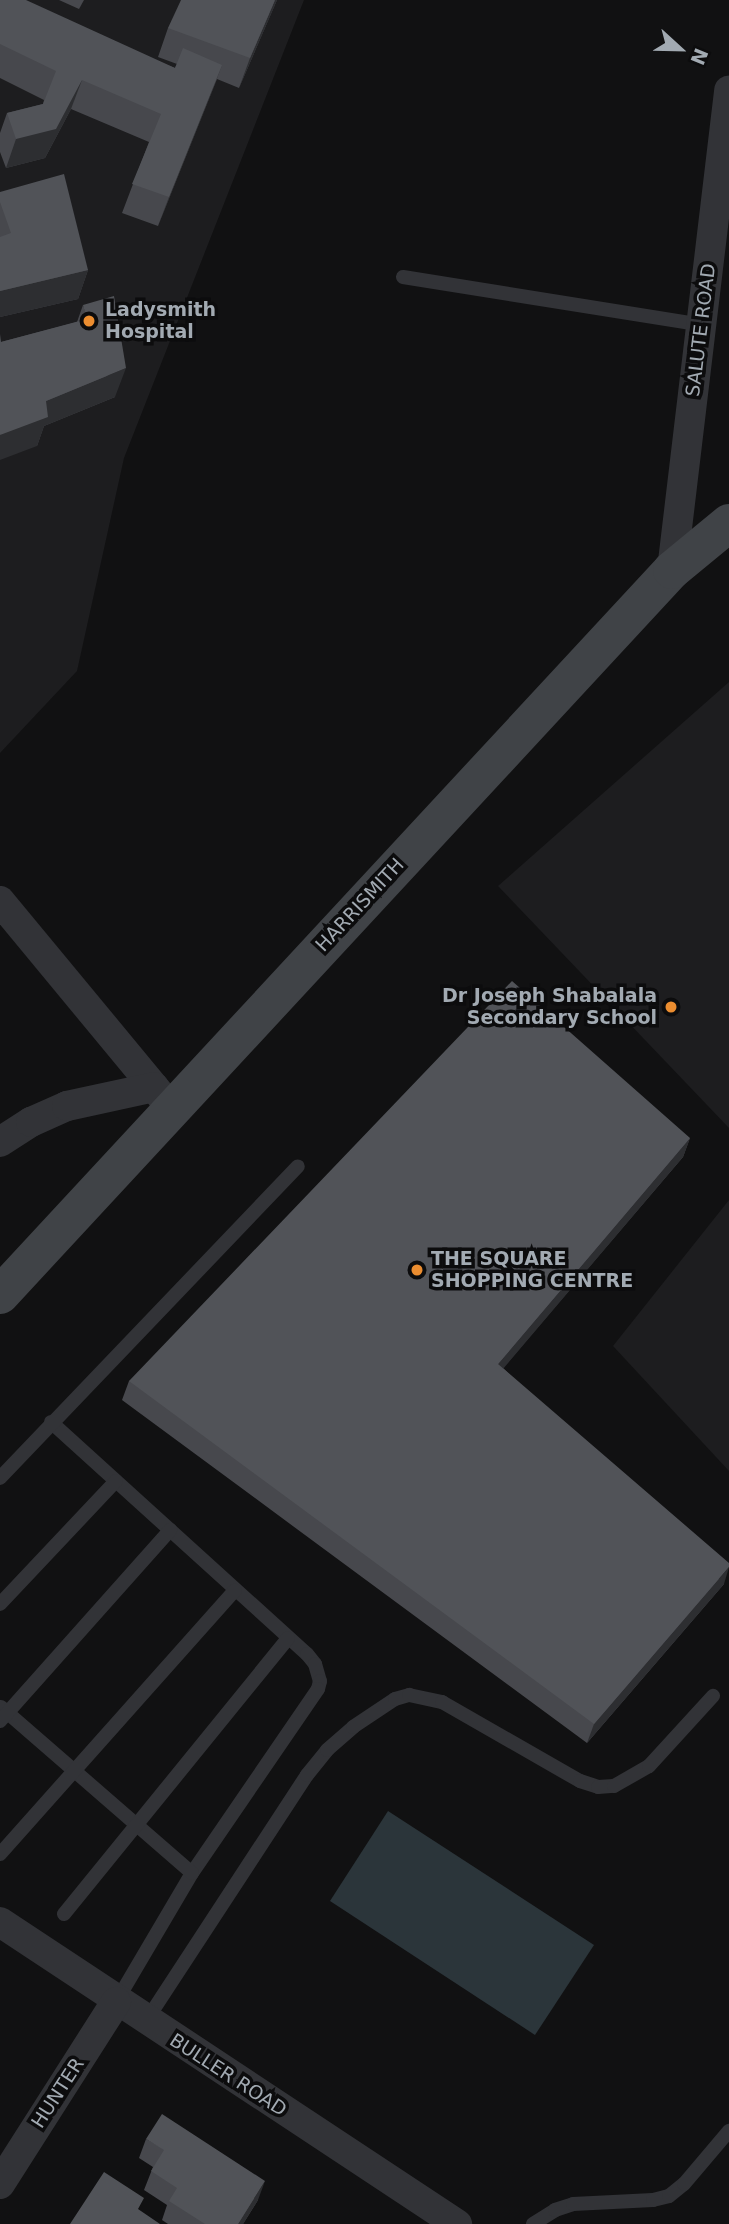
<!DOCTYPE html>
<html>
<head>
<meta charset="utf-8">
<style>
	body { margin:0 }
	#map { position:relative; width:729px; height:2224px; overflow:hidden; background:#111112; font-family:"DejaVu Sans",sans-serif }
	div>[style] { position:absolute }
	.built>* { inset:0; background:#1d1d1f }
	.water>* { inset:0; background:#2b353a }
	.lane>* { height:14px; margin:-7px; padding:0 7px; transform-origin:7px; border-radius:7px; background:#323337 }
	.street>* { height:30px; margin:-15px; padding:0 15px; transform-origin:15px; border-radius:15px; background:#323337 }
	.secondary>* { height:38px; margin:-19px; padding:0 19px; transform-origin:19px; border-radius:19px; background:#404347 }
	.wall>* { inset:0; background:#47484d }
	.shaded-wall>* { inset:0; background:#2d2e31 }
	.building>* { inset:0; background:#515358 }
	.dots>* { width:19px; height:19px; translate:-50% -50%; box-sizing:border-box; border:4px solid #0c0c0d; border-radius:50% }
	span { translate:-50% -50%; white-space:nowrap; text-align:center; line-height:1.15; -webkit-text-stroke:7px #0c0c0d; paint-order:stroke }
	.poi-label { font-size:19px; color:#a2aab2; font-weight:700 }
	.left { translate:0 -50%; text-align:left }
	.right { translate:-100% -50%; text-align:right }
	.street-label { font-size:19px; color:#a2aab2 }
	.north { position:absolute; left:645px; top:14px; width:70px; height:70px; -webkit-text-stroke:5px #0c0c0d; paint-order:stroke; rotate:112deg; font-size:19px; font-weight:700; line-height:28px; text-align:center; color:#a2aab2 }
	.north::after { content:''; display:block; margin:auto; width:24px; height:32px; background:#a2aab2; clip-path:polygon(50% 0,100% 100%,50% 72%,0 100%) }
</style>
</head>
<body>
<div id="map">
	<div class="built">
		<div style="clip-path:polygon(0 0,304px 0,124px 458px,77px 671px,0 753px)"></div>
		<div style="clip-path:polygon(729px 682px,729px 1128px,498px 886px)"></div>
		<div style="clip-path:polygon(729px 1200px,729px 1471px,613px 1346px)"></div>
	</div>
	<div class="water">
		<div style="clip-path:polygon(388px 1811px,594px 1945px,535px 2035px,330px 1901px)"></div>
	</div>
	<div class="lane">
		<div style="left:403px;top:277px;width:303px;rotate:9.1deg"></div>
		<div style="left:51px;top:1422px;width:345px;rotate:42.2deg"></div>
		<div style="left:307px;top:1654px;width:13px;rotate:51deg"></div>
		<div style="left:315px;top:1664px;width:18px;rotate:74deg"></div>
		<div style="left:320px;top:1681px;width:8px;rotate:104deg"></div>
		<div style="left:318px;top:1689px;width:223px;rotate:124.4deg"></div>
		<div style="left:192px;top:1873px;width:150px;rotate:120.5deg"></div>
		<div style="left:0;top:1478px;width:431px;rotate:-46.3deg"></div>
		<div style="left:0;top:1604px;width:169px;rotate:-46.7deg"></div>
		<div style="left:1px;top:1707px;width:253px;rotate:41deg"></div>
		<div style="left:0;top:1721px;width:256px;rotate:-48.3deg"></div>
		<div style="left:0;top:1854px;width:353px;rotate:-48.3deg"></div>
		<div style="left:64px;top:1914px;width:355px;rotate:-50.9deg"></div>
		<div style="left:146px;top:2021px;width:294px;rotate:-56.8deg"></div>
		<div style="left:307px;top:1775px;width:32px;rotate:-51deg"></div>
		<div style="left:327px;top:1750px;width:35px;rotate:-41deg"></div>
		<div style="left:353px;top:1727px;width:50px;rotate:-33.7deg"></div>
		<div style="left:395px;top:1699px;width:15px;rotate:-16deg"></div>
		<div style="left:409px;top:1695px;width:34px;rotate:12deg"></div>
		<div style="left:442px;top:1702px;width:159px;rotate:29.8deg"></div>
		<div style="left:580px;top:1781px;width:19px;rotate:18deg"></div>
		<div style="left:598px;top:1787px;width:16px;rotate:-4deg"></div>
		<div style="left:614px;top:1786px;width:40px;rotate:-29.7deg"></div>
		<div style="left:649px;top:1766px;width:95px;rotate:-47.6deg"></div>
		<div style="left:533px;top:2224px;width:26px;rotate:-32deg"></div>
		<div style="left:555px;top:2210px;width:19px;rotate:-18deg"></div>
		<div style="left:573px;top:2204px;width:80px;rotate:-2.9deg"></div>
		<div style="left:653px;top:2200px;width:16px;rotate:-14deg"></div>
		<div style="left:669px;top:2196px;width:19px;rotate:-39deg"></div>
		<div style="left:684px;top:2184px;width:70px;rotate:-49.7deg"></div>
	</div>
	<div class="street">
		<div style="left:672px;top:570px;width:483px;rotate:-83.2deg"></div>
		<div style="left:0;top:901px;width:268px;rotate:50.4deg"></div>
		<div style="left:0;top:1142px;width:37px;rotate:-33deg"></div>
		<div style="left:31px;top:1122px;width:39px;rotate:-24deg"></div>
		<div style="left:67px;top:1106px;width:89px;rotate:-12.3deg"></div>
		<div style="left:0;top:1922px;width:548px;rotate:33.46deg"></div>
		<div style="left:0;top:2184px;width:216px;rotate:-57.5deg"></div>
	</div>
	<div class="secondary">
		<div style="left:0;top:1295px;width:989px;rotate:-47.17deg"></div>
		<div style="left:672px;top:570px;width:74px;rotate:-39.5deg"></div>
	</div>
	<div class="wall">
		<div style="clip-path:polygon(0 0,175px 68px,177px 64px,158px 57px,168px 28px,277px 0,239px 88px,217px 79px,158px 226px,122px 213px,149px 142px,71px 109px,45px 158px,6px 168px,0 152px,0 133px,7px 113px,43px 104px,44px 100px,0 78px)"></div>
		<div style="clip-path:polygon(59px 0,84px 0,79px 9px)"></div>
		<div style="clip-path:polygon(0 192px,88px 270px,78px 299px,0 317px)"></div>
		<div style="clip-path:polygon(83px 305px,115px 397px,44px 426px,37px 446px,1px 342px,77px 322px)"></div>
		<div style="clip-path:polygon(690px 1138px,683px 1157px,503px 1368px,724px 1584px,587px 1743px,122px 1400px,129px 1381px)"></div>
		<div style="clip-path:polygon(146px 2139px,258px 2200px,243px 2224px,168px 2224px,162px 2220px,167px 2205px,144px 2190px,153px 2167px,139px 2158px)"></div>
	</div>
	<div class="shaded-wall">
		<div style="clip-path:polygon(275px 0,277px 0,239px 88px,250px 58px)"></div>
		<div style="clip-path:polygon(222px 65px,211px 94px,158px 226px,169px 197px)"></div>
		<div style="clip-path:polygon(82px 80px,71px 109px,45px 158px,6px 168px,16px 139px)"></div>
		<div style="clip-path:polygon(88px 270px,78px 299px,0 317px,0 291px)"></div>
		<div style="clip-path:polygon(126px 368px,115px 397px,44px 426px,37px 446px,0 460px,0 435px,46px 401px)"></div>
		<div style="clip-path:polygon(690px 1138px,683px 1157px,491px 1383px,498px 1364px)"></div>
		<div style="clip-path:polygon(729px 1567px,724px 1584px,587px 1743px,594px 1724px)"></div>
		<div style="clip-path:polygon(265px 2181px,258px 2200px,243px 2224px,238px 2224px)"></div>
	</div>
	<div class="building">
		<div style="clip-path:polygon(0 0,26px 0,175px 68px,183px 48px,222px 65px,169px 197px,132px 184px,161px 114px,82px 80px,56px 129px,16px 139px,7px 113px,43px 104px,56px 71px,0 44px)"></div>
		<div style="clip-path:polygon(181px 0,275px 0,250px 58px,168px 28px)"></div>
		<div style="clip-path:polygon(64px 174px,88px 270px,0 291px,0 237px,11px 233px,0 202px,0 192px)"></div>
		<div style="clip-path:polygon(114px 296px,126px 368px,46px 401px,48px 417px,0 435px,0 334px,1px 342px,87px 319px,83px 305px)"></div>
		<div style="clip-path:polygon(512px 981px,690px 1138px,498px 1364px,729px 1563px,729px 1567px,594px 1724px,129px 1381px)"></div>
		<div style="clip-path:polygon(162px 2114px,265px 2181px,238px 2224px,205px 2224px,169px 2201px,177px 2188px,151px 2171px,164px 2150px,146px 2139px)"></div>
		<div style="clip-path:polygon(104px 2172px,144px 2198px,138px 2209px,160px 2224px,70px 2224px)"></div>
	</div>
	<div class="dots">
		<div style="left:89px;top:321px;background:#eb8d30"></div>
		<div style="left:671px;top:1007px;background:#eb8d30"></div>
		<div style="left:417px;top:1270px;background:#eb8d30"></div>
	</div>
	<div class="poi-label">
		<span class="left" style="left:105px;top:321px">Ladysmith<br>Hospital</span>
		<span class="right" style="left:657px;top:1007px">Dr Joseph Shabalala<br>Secondary School</span>
		<span class="left" style="left:431px;top:1270px">THE SQUARE<br>SHOPPING CENTRE</span>
	</div>
	<div class="street-label">
		<span style="left:701px;top:330px;rotate:-83deg">SALUTE ROAD</span>
		<span style="left:360px;top:905px;rotate:-47deg">HARRISMITH</span>
		<span style="left:228px;top:2075px;rotate:33deg">BULLER ROAD</span>
		<span style="left:58px;top:2093px;rotate:-57deg">HUNTER</span>
	</div>
	<div class="north">N</div>
</div>
</body>
</html>
